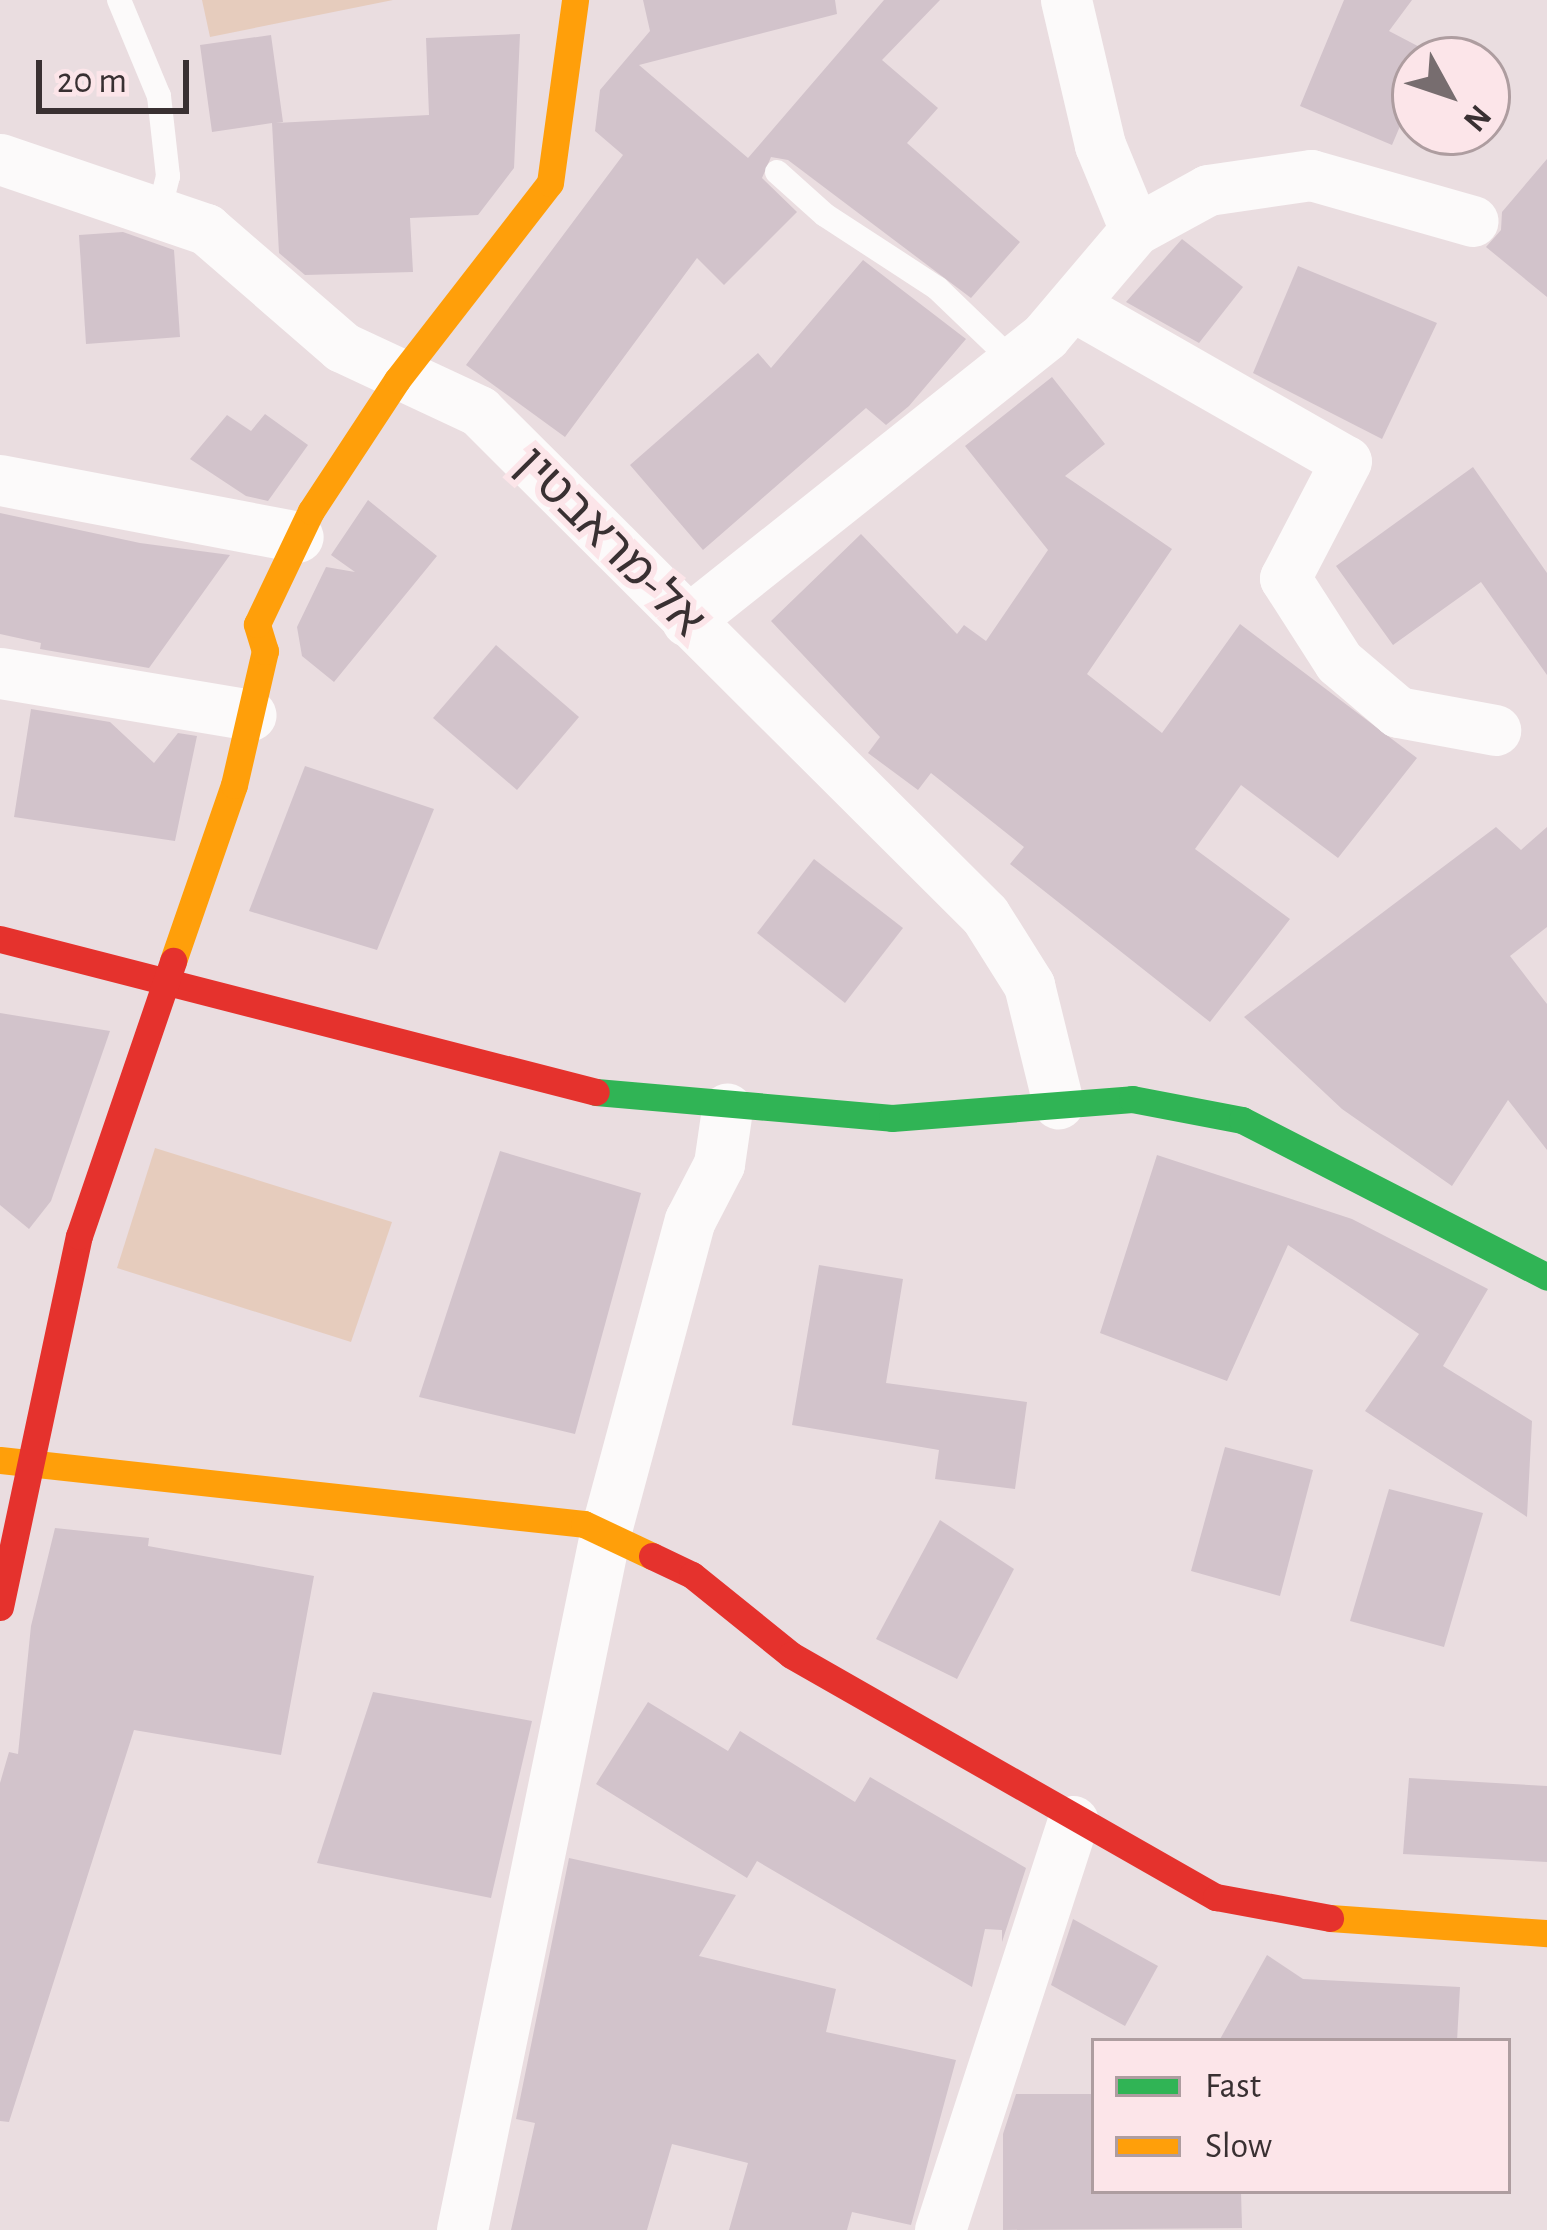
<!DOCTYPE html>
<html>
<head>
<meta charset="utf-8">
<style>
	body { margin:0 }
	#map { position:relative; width:1547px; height:2230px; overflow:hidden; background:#eadde0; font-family:"Alegreya Sans","Noto Sans Hebrew",sans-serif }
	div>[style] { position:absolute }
	.green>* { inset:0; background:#e6ccbd }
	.building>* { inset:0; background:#d2c3cb }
	.lane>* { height:24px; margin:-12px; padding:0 12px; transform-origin:12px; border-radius:12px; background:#fcfafa }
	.street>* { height:51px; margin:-25.5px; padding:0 25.5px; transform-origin:25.5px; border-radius:25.5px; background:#fcfafa }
	.fast>* { height:27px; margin:-13.5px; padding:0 13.5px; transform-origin:13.5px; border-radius:13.5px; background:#30b455 }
	.slow>* { height:27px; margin:-13.5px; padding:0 13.5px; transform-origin:13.5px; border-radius:13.5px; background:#ff9f0a }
	.jam>* { height:27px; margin:-13.5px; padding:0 13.5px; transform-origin:13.5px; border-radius:13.5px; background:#e5322d }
	span { translate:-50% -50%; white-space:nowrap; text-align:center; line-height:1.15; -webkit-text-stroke:12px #fce5e9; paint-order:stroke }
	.street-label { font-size:48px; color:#393032 }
	.legend { position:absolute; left:1091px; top:2038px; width:420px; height:156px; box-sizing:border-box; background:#fce5e9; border:3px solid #ae9da0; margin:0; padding:15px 21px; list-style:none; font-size:36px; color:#393032 }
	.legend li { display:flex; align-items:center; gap:24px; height:60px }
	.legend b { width:60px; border:3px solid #ae9da0 }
	.north { position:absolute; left:1391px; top:36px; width:120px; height:120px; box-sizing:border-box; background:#fce5e9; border:3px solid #ae9da0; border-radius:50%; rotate:130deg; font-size:33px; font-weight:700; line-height:48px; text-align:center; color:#393032 }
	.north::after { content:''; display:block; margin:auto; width:42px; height:54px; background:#776d6f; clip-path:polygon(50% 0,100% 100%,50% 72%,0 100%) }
	.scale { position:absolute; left:36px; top:60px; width:153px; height:54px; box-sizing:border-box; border:6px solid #393032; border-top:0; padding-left:15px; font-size:36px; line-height:42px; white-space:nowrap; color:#393032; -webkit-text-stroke:9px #fce5e9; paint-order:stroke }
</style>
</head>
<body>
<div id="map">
	<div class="green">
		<div style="clip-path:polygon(202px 0,393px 0,210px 37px)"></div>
		<div style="clip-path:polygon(155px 1148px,392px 1222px,351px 1342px,117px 1268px)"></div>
	</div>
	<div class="building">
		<div style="clip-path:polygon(643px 0,835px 0,837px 14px,639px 65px,748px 158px,884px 0,940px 0,882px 60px,938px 108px,907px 143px,1020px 242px,971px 298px,788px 160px,771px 157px,762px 178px,797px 212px,724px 285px,697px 258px,565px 437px,466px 365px,623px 155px,595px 131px,600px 90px,650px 31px)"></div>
		<div style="clip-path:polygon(1344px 0,1412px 0,1389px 31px,1431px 53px,1415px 60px,1415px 91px,1392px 145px,1300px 106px)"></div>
		<div style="clip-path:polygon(520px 34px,514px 168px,478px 215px,410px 218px,413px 272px,305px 275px,279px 253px,272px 123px,212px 132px,200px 45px,271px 35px,283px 122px,276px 123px,429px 115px,426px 38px)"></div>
		<div style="clip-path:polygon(1547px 159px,1547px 297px,1486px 247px,1501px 230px,1502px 212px)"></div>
		<div style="clip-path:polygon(123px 232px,174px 250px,180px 337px,86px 344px,79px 235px)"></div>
		<div style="clip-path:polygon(1182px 239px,1243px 287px,1199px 343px,1126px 302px)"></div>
		<div style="clip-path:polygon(863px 260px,966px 339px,909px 406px,886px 425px,866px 408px,703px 550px,630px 465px,758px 353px,771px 368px)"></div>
		<div style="clip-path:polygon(1298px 266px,1437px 323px,1382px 439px,1253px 373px)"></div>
		<div style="clip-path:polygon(1052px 377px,1105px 444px,1065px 476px,1172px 549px,1087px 674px,1162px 733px,1240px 624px,1417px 758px,1338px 858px,1241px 785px,1195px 849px,1290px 919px,1210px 1022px,1010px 864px,1024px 847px,931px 773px,918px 790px,868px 753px,880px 737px,771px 621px,861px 534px,957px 634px,964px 625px,986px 641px,1048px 550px,965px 446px)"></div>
		<div style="clip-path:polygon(265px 414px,308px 445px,268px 501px,246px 496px,190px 459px,227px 415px,251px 431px)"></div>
		<div style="clip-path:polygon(1473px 467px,1547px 573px,1547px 675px,1481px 582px,1393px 645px,1336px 566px)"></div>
		<div style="clip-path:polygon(368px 500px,437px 556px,334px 682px,302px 656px,297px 627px,326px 567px,355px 572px,331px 555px)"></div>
		<div style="clip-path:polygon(0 513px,140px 543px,230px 555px,149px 668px,40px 649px,41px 643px,0 634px)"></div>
		<div style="clip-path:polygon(496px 645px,579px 717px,517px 790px,433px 718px)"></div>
		<div style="clip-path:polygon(31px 709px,110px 722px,154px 763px,178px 733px,197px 736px,175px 841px,14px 817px)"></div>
		<div style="clip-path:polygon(305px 766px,434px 809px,377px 950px,249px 911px)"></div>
		<div style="clip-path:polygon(1496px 827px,1521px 850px,1547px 827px,1547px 927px,1510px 956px,1547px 1004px,1547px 1150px,1508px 1100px,1452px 1186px,1342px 1109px,1244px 1017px)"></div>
		<div style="clip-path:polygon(814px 859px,903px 928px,845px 1003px,757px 933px)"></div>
		<div style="clip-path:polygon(0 1013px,110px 1031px,51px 1201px,29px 1229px,0 1205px)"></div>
		<div style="clip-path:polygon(500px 1151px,641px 1193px,575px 1434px,419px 1397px)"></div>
		<div style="clip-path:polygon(1157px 1155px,1352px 1219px,1488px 1289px,1443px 1366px,1532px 1421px,1527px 1517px,1365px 1411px,1419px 1334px,1288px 1245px,1227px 1381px,1100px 1333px)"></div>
		<div style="clip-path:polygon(819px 1265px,903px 1279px,886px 1383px,1027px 1402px,1015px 1489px,935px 1479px,939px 1450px,792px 1425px)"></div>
		<div style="clip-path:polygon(1225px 1447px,1313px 1470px,1280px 1596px,1191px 1571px)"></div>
		<div style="clip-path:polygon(1389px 1489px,1483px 1513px,1444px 1647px,1350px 1621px)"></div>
		<div style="clip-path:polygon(940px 1520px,1014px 1569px,957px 1679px,876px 1639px)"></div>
		<div style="clip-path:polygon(55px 1528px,149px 1538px,148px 1546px,314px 1576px,281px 1755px,134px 1730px,9px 2122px,0 2121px,0 1783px,9px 1752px,18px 1754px,31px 1626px)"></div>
		<div style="clip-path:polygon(373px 1692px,532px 1721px,491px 1898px,317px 1863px)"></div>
		<div style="clip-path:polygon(648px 1702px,728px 1751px,740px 1731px,855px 1802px,870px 1777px,1026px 1868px,1002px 1942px,1002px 1930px,985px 1929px,972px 1987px,757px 1861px,747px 1878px,596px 1784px)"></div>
		<div style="clip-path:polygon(1409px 1778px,1547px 1786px,1547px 1862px,1403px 1854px)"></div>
		<div style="clip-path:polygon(569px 1858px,736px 1895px,699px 1956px,836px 1989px,826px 2032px,956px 2060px,911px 2225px,852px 2212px,847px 2230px,729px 2230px,748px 2163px,672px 2144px,647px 2230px,511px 2230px,535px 2123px,516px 2119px)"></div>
		<div style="clip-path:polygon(1073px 1919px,1158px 1966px,1125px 2026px,1051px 1985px)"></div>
		<div style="clip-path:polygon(1267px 1955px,1303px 1979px,1460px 1987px,1457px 2041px,1219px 2041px)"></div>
		<div style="clip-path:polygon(1016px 2094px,1094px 2094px,1094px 2191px,1241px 2191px,1242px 2228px,1003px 2230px,1003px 2134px)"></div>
	</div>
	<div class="lane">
		<div style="left:119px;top:0;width:104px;rotate:67.4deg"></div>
		<div style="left:159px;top:96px;width:81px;rotate:83.6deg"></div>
		<div style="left:168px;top:176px;width:37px;rotate:104deg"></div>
		<div style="left:777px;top:172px;width:64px;rotate:41.9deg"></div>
		<div style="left:825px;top:215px;width:134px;rotate:33.1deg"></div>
		<div style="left:937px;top:288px;width:107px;rotate:43.9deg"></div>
	</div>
	<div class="street">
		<div style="left:1066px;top:0;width:149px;rotate:76.8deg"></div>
		<div style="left:1100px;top:145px;width:92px;rotate:67.6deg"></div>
		<div style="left:0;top:159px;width:218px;rotate:18.8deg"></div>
		<div style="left:206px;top:229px;width:180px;rotate:40.9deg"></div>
		<div style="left:342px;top:347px;width:151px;rotate:25deg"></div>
		<div style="left:479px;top:411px;width:714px;rotate:44.89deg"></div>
		<div style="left:985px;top:915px;width:83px;rotate:57.8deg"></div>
		<div style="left:1029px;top:985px;width:122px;rotate:76.2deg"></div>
		<div style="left:1072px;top:305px;width:315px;rotate:29.7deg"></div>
		<div style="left:1346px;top:461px;width:132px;rotate:117.5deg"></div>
		<div style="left:1285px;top:578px;width:100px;rotate:57.3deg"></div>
		<div style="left:1339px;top:662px;width:77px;rotate:40.3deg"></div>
		<div style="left:1398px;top:712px;width:99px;rotate:10.5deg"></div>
		<div style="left:0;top:480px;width:303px;rotate:10.8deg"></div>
		<div style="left:687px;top:621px;width:458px;rotate:-38.5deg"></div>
		<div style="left:1045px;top:336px;width:139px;rotate:-49.7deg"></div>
		<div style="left:1135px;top:230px;width:83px;rotate:-28.7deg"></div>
		<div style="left:1208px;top:190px;width:104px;rotate:-8.3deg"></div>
		<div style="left:1311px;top:175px;width:168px;rotate:15.9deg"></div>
		<div style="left:0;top:673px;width:254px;rotate:9.5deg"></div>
		<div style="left:462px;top:2230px;width:711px;rotate:-78.39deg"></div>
		<div style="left:605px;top:1534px;width:325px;rotate:-74.9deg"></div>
		<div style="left:690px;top:1220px;width:63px;rotate:-62.6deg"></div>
		<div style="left:719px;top:1164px;width:56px;rotate:-81.7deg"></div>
		<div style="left:940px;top:2230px;width:430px;rotate:-72deg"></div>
	</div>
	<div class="fast">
		<div style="left:596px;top:1092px;width:297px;rotate:5deg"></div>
		<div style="left:892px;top:1118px;width:241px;rotate:-4.5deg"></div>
		<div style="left:1132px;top:1099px;width:112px;rotate:10.8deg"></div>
		<div style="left:1242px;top:1120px;width:343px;rotate:27.2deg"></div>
	</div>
	<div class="slow">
		<div style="left:173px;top:961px;width:186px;rotate:-70.9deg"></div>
		<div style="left:234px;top:785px;width:138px;rotate:-77deg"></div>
		<div style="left:265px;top:651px;width:28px;rotate:-107deg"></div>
		<div style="left:257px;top:624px;width:125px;rotate:-64.5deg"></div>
		<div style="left:311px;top:511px;width:157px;rotate:-56.7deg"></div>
		<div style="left:397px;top:380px;width:249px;rotate:-52.2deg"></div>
		<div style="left:550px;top:183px;width:185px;rotate:-82.2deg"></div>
		<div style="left:0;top:1460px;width:587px;rotate:6.25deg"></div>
		<div style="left:584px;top:1524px;width:75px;rotate:25.2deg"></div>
		<div style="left:1330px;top:1918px;width:218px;rotate:4deg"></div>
	</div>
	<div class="jam">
		<div style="left:0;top:939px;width:615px;rotate:14.4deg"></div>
		<div style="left:652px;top:1556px;width:44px;rotate:25.4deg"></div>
		<div style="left:692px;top:1575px;width:127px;rotate:38.9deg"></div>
		<div style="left:791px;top:1655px;width:489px;rotate:29.7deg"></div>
		<div style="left:1216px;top:1897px;width:116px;rotate:10.4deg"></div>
		<div style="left:0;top:1607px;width:379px;rotate:-78deg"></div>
		<div style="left:79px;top:1236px;width:291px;rotate:-71.1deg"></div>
	</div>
	<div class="street-label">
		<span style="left:609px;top:543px;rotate:45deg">אל-מראבטין</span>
	</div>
	<ul class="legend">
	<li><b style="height:15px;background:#30b455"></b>Fast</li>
	<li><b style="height:15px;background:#ff9f0a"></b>Slow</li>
	</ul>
	<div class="north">N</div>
	<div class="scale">20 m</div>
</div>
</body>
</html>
